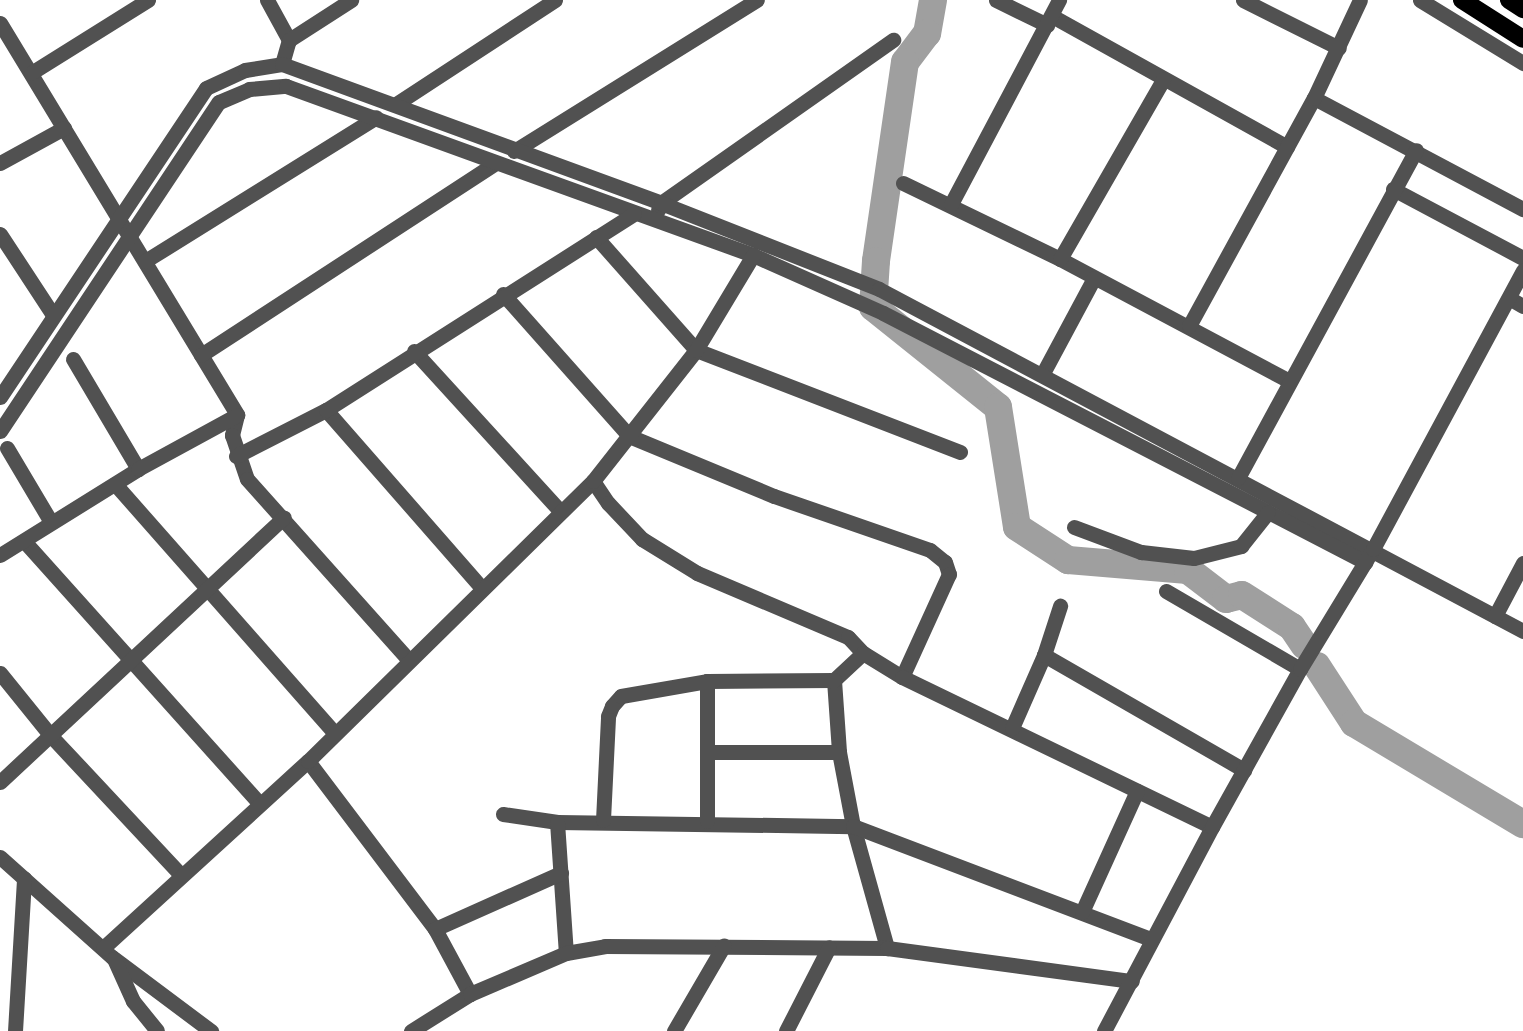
<!DOCTYPE html>
<html>
<head>
<meta charset="utf-8">
<style>
	body { margin:0 }
	#map { position:relative; width:1523px; height:1031px; overflow:hidden; background:#fff; font-family:"Archivo Narrow",sans-serif }
	div>[style] { position:absolute }
	.river>* { height:28px; margin:-14px; padding:0 14px; transform-origin:14px; border-radius:14px; background:#9f9f9f }
	.minor>* { height:15px; margin:-7.5px; padding:0 7.5px; transform-origin:7.5px; border-radius:7.5px; background:#515151 }
	.highway>* { height:18px; margin:-9px; padding:0 9px; transform-origin:9px; border-radius:9px; background:#000 }
	span { translate:-50% -50%; white-space:nowrap; text-align:center; line-height:1.15; -webkit-text-stroke:5px #fff; paint-order:stroke }
</style>
</head>
<body>
<div id="map">
	<div class="river">
		<div style="left:933px;top:0;width:34px;rotate:100deg"></div>
		<div style="left:927px;top:33px;width:36px;rotate:127deg"></div>
		<div style="left:905px;top:62px;width:201px;rotate:98.3deg"></div>
		<div style="left:876px;top:261px;width:46px;rotate:93.7deg"></div>
		<div style="left:873px;top:307px;width:160px;rotate:38.7deg"></div>
		<div style="left:998px;top:407px;width:121px;rotate:81deg"></div>
		<div style="left:1017px;top:527px;width:61px;rotate:32.9deg"></div>
		<div style="left:1068px;top:560px;width:120px;rotate:4.8deg"></div>
		<div style="left:1188px;top:570px;width:48px;rotate:37.3deg"></div>
		<div style="left:1226px;top:599px;width:16px;rotate:-14deg"></div>
		<div style="left:1242px;top:595px;width:59px;rotate:32.6deg"></div>
		<div style="left:1292px;top:627px;width:22px;rotate:56deg"></div>
		<div style="left:1317px;top:666px;width:68px;rotate:57deg"></div>
		<div style="left:1354px;top:723px;width:197px;rotate:30.9deg"></div>
	</div>
	<div class="minor">
		<div style="left:267px;top:0;width:46px;rotate:61.2deg"></div>
		<div style="left:996px;top:0;width:57px;rotate:26.1deg"></div>
		<div style="left:1243px;top:0;width:107px;rotate:26.6deg"></div>
		<div style="left:1420px;top:0;width:121px;rotate:31.5deg"></div>
		<div style="left:1052px;top:16px;width:269px;rotate:29.1deg"></div>
		<div style="left:0;top:23px;width:458px;rotate:58.8deg"></div>
		<div style="left:237px;top:415px;width:21px;rotate:104deg"></div>
		<div style="left:232px;top:435px;width:46px;rotate:71.2deg"></div>
		<div style="left:247px;top:479px;width:241px;rotate:48.2deg"></div>
		<div style="left:282px;top:64px;width:25px;rotate:-74deg"></div>
		<div style="left:289px;top:40px;width:74px;rotate:-32.8deg"></div>
		<div style="left:31px;top:73px;width:138px;rotate:-32deg"></div>
		<div style="left:1314px;top:98px;width:237px;rotate:28deg"></div>
		<div style="left:396px;top:104px;width:190px;rotate:-33.2deg"></div>
		<div style="left:514px;top:151px;width:286px;rotate:-31.9deg"></div>
		<div style="left:0;top:163px;width:73px;rotate:-28.7deg"></div>
		<div style="left:903px;top:183px;width:174px;rotate:25.8deg"></div>
		<div style="left:1060px;top:259px;width:259px;rotate:28deg"></div>
		<div style="left:1393px;top:189px;width:147px;rotate:28deg"></div>
		<div style="left:951px;top:204px;width:231px;rotate:-62.1deg"></div>
		<div style="left:658px;top:210px;width:8px;rotate:-67deg"></div>
		<div style="left:661px;top:203px;width:284px;rotate:-35.1deg"></div>
		<div style="left:0;top:234px;width:97px;rotate:56.8deg"></div>
		<div style="left:596px;top:237px;width:151px;rotate:48.5deg"></div>
		<div style="left:696px;top:350px;width:283px;rotate:21.1deg"></div>
		<div style="left:1060px;top:259px;width:207px;rotate:-60.1deg"></div>
		<div style="left:145px;top:261px;width:272px;rotate:-31.9deg"></div>
		<div style="left:503px;top:294px;width:190px;rotate:48.4deg"></div>
		<div style="left:629px;top:436px;width:157px;rotate:22.5deg"></div>
		<div style="left:774px;top:496px;width:165px;rotate:19.1deg"></div>
		<div style="left:930px;top:550px;width:19px;rotate:39deg"></div>
		<div style="left:945px;top:562px;width:13px;rotate:72deg"></div>
		<div style="left:949px;top:574px;width:113px;rotate:114.5deg"></div>
		<div style="left:1509px;top:298px;width:16px;rotate:30deg"></div>
		<div style="left:1189px;top:326px;width:260px;rotate:-61.3deg"></div>
		<div style="left:1314px;top:98px;width:108px;rotate:-64.9deg"></div>
		<div style="left:414px;top:351px;width:215px;rotate:47.6deg"></div>
		<div style="left:201px;top:355px;width:350px;rotate:-33.1deg"></div>
		<div style="left:73px;top:359px;width:128px;rotate:59.4deg"></div>
		<div style="left:1042px;top:375px;width:110px;rotate:-61.8deg"></div>
		<div style="left:0;top:397px;width:371px;rotate:-56.3deg"></div>
		<div style="left:206px;top:88px;width:43px;rotate:-24.8deg"></div>
		<div style="left:245px;top:70px;width:37px;rotate:-9deg"></div>
		<div style="left:282px;top:64px;width:404px;rotate:20.1deg"></div>
		<div style="left:661px;top:203px;width:234px;rotate:21.5deg"></div>
		<div style="left:879px;top:289px;width:729px;rotate:27.97deg"></div>
		<div style="left:326px;top:410px;width:237px;rotate:48.8deg"></div>
		<div style="left:0;top:431px;width:395px;rotate:-56.4deg"></div>
		<div style="left:219px;top:102px;width:33px;rotate:-23deg"></div>
		<div style="left:249px;top:89px;width:37px;rotate:-5deg"></div>
		<div style="left:286px;top:86px;width:497px;rotate:19.9deg"></div>
		<div style="left:753px;top:255px;width:142px;rotate:24deg"></div>
		<div style="left:883px;top:313px;width:543px;rotate:27.32deg"></div>
		<div style="left:7px;top:448px;width:86px;rotate:59.3deg"></div>
		<div style="left:236px;top:456px;width:101px;rotate:-27.1deg"></div>
		<div style="left:326px;top:410px;width:365px;rotate:-32.5deg"></div>
		<div style="left:1238px;top:478px;width:373px;rotate:-61.5deg"></div>
		<div style="left:593px;top:481px;width:27px;rotate:56deg"></div>
		<div style="left:608px;top:503px;width:50px;rotate:46.6deg"></div>
		<div style="left:642px;top:539px;width:65px;rotate:31.7deg"></div>
		<div style="left:697px;top:573px;width:164px;rotate:23deg"></div>
		<div style="left:848px;top:637px;width:22px;rotate:47deg"></div>
		<div style="left:863px;top:653px;width:46px;rotate:31.6deg"></div>
		<div style="left:902px;top:677px;width:344px;rotate:25.8deg"></div>
		<div style="left:115px;top:484px;width:331px;rotate:48.6deg"></div>
		<div style="left:1074px;top:527px;width:72px;rotate:20.5deg"></div>
		<div style="left:1141px;top:552px;width:53px;rotate:6.5deg"></div>
		<div style="left:1194px;top:558px;width:49px;rotate:-14.3deg"></div>
		<div style="left:1241px;top:546px;width:43px;rotate:-51.5deg"></div>
		<div style="left:24px;top:541px;width:353px;rotate:48.1deg"></div>
		<div style="left:0;top:555px;width:163px;rotate:-31.9deg"></div>
		<div style="left:138px;top:469px;width:113px;rotate:-28.6deg"></div>
		<div style="left:1166px;top:591px;width:155px;rotate:30.2deg"></div>
		<div style="left:1495px;top:616px;width:60px;rotate:-62.2deg"></div>
		<div style="left:863px;top:653px;width:40px;rotate:137deg"></div>
		<div style="left:834px;top:680px;width:72px;rotate:86deg"></div>
		<div style="left:839px;top:752px;width:75px;rotate:79.3deg"></div>
		<div style="left:853px;top:826px;width:127px;rotate:74.4deg"></div>
		<div style="left:1044px;top:655px;width:231px;rotate:29.9deg"></div>
		<div style="left:0;top:673px;width:81px;rotate:51deg"></div>
		<div style="left:51px;top:736px;width:189px;rotate:46.9deg"></div>
		<div style="left:1012px;top:728px;width:80px;rotate:-66.3deg"></div>
		<div style="left:1044px;top:655px;width:52px;rotate:-71.9deg"></div>
		<div style="left:707px;top:752px;width:132px"></div>
		<div style="left:308px;top:761px;width:211px;rotate:52.9deg"></div>
		<div style="left:435px;top:929px;width:74px;rotate:61.7deg"></div>
		<div style="left:0;top:782px;width:388px;rotate:-43deg"></div>
		<div style="left:503px;top:814px;width:55px;rotate:8.4deg"></div>
		<div style="left:557px;top:822px;width:296px;rotate:0.8deg"></div>
		<div style="left:853px;top:826px;width:319px;rotate:20.8deg"></div>
		<div style="left:603px;top:820px;width:104px;rotate:-87.2deg"></div>
		<div style="left:608px;top:716px;width:11px;rotate:-68deg"></div>
		<div style="left:612px;top:706px;width:13px;rotate:-48deg"></div>
		<div style="left:621px;top:696px;width:87px;rotate:-9.9deg"></div>
		<div style="left:707px;top:681px;width:127px;rotate:-0.5deg"></div>
		<div style="left:707px;top:821px;width:140px;rotate:-90deg"></div>
		<div style="left:557px;top:822px;width:131px;rotate:86.1deg"></div>
		<div style="left:0;top:857px;width:150px;rotate:41.8deg"></div>
		<div style="left:112px;top:957px;width:124px;rotate:36.8deg"></div>
		<div style="left:1082px;top:912px;width:133px;rotate:-65.6deg"></div>
		<div style="left:435px;top:929px;width:138px;rotate:-24deg"></div>
		<div style="left:103px;top:948px;width:277px;rotate:-42.4deg"></div>
		<div style="left:308px;top:761px;width:400px;rotate:-44.5deg"></div>
		<div style="left:593px;top:481px;width:167px;rotate:-51.8deg"></div>
		<div style="left:696px;top:350px;width:111px;rotate:-59deg"></div>
		<div style="left:114px;top:959px;width:46px;rotate:65.7deg"></div>
		<div style="left:133px;top:1001px;width:38px;rotate:51deg"></div>
		<div style="left:15px;top:1031px;width:153px;rotate:-86.6deg"></div>
		<div style="left:411px;top:1031px;width:70px;rotate:-32.1deg"></div>
		<div style="left:470px;top:994px;width:104px;rotate:-23.1deg"></div>
		<div style="left:566px;top:953px;width:40px;rotate:-10deg"></div>
		<div style="left:605px;top:946px;width:282px;rotate:0.4deg"></div>
		<div style="left:887px;top:948px;width:247px;rotate:7.7deg"></div>
		<div style="left:674px;top:1031px;width:99px;rotate:-59.8deg"></div>
		<div style="left:786px;top:1031px;width:94px;rotate:-62.9deg"></div>
		<div style="left:1104px;top:1031px;width:231px;rotate:-62.1deg"></div>
		<div style="left:1212px;top:827px;width:181px;rotate:-60.9deg"></div>
		<div style="left:1300px;top:669px;width:140px;rotate:-58.7deg"></div>
		<div style="left:1373px;top:549px;width:316px;rotate:-61.7deg"></div>
	</div>
	<div class="highway">
		<div style="left:1462px;top:0;width:72px;rotate:32.6deg"></div>
		<div style="left:1509px;top:0;width:17px;rotate:33deg"></div>
	</div>
</div>
</body>
</html>
